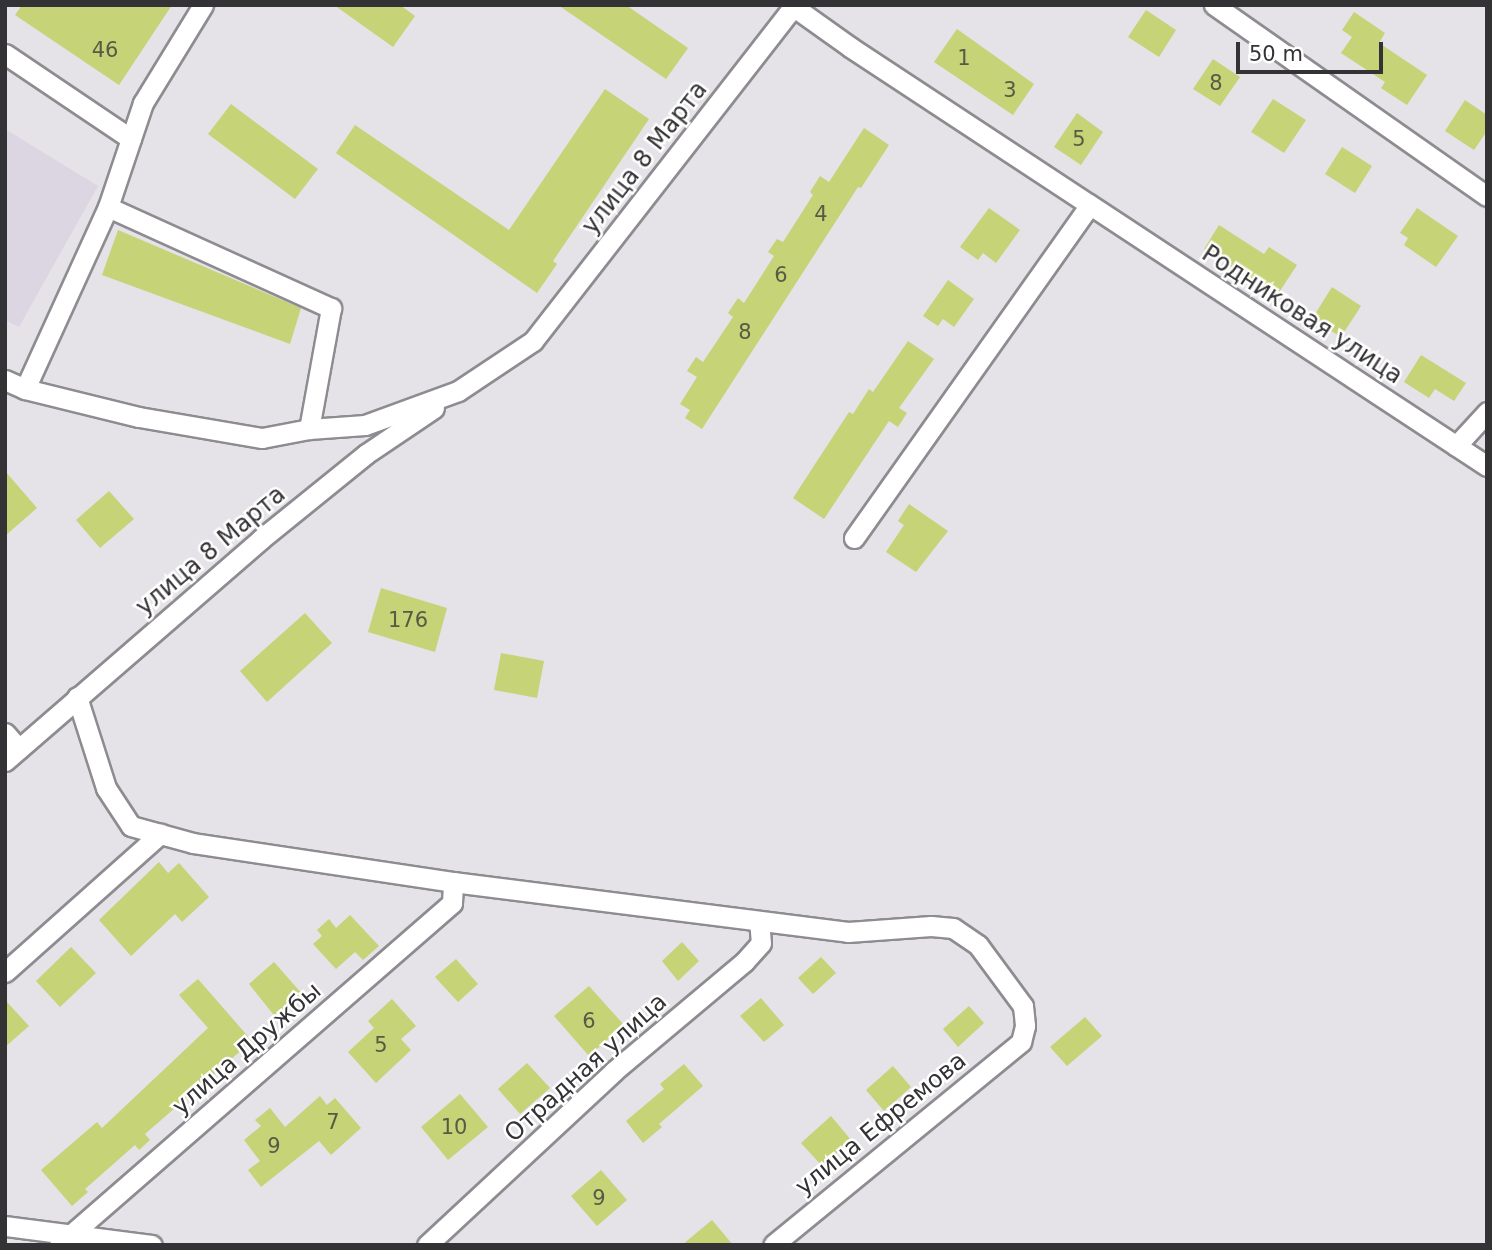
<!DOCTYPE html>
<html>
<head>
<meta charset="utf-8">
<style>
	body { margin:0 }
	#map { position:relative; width:1492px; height:1250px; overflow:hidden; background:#e5e2e8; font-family:"DejaVu Sans",sans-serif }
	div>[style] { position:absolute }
	.built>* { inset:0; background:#dcd6e2 }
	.building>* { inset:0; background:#c6d377 }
	.roads { filter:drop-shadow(2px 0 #8e8b91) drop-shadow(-2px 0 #8e8b91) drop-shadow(0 2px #8e8b91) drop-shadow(0 -2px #8e8b91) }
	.minor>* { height:19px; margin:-9.5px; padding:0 9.5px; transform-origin:9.5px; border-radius:9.5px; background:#fff }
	span { translate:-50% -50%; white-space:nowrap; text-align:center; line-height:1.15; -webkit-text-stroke:5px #fff; paint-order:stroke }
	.number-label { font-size:21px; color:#585a45 }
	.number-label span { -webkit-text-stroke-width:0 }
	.street-label { font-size:24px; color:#333234 }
	.frame { position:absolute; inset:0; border:7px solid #333234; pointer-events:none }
	.scale { position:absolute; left:1236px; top:42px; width:147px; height:32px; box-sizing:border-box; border:4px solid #333234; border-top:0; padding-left:9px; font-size:21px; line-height:24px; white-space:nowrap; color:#333234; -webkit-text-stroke:5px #fff; paint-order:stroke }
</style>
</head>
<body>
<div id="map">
	<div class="built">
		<div style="clip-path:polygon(5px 129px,98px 186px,19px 327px,5px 320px)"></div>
	</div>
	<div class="building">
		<div style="clip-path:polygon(22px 5px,172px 5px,119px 85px,15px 15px)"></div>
		<div style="clip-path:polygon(334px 5px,400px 5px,415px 16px,393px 47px)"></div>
		<div style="clip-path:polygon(558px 5px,626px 5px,688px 48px,666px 79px)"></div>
		<div style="clip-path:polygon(1146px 10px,1176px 30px,1159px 57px,1128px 37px)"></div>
		<div style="clip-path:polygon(1354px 12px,1385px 33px,1379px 43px,1427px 75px,1407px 105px,1381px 88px,1385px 82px,1341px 53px,1352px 37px,1342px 30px)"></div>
		<div style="clip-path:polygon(957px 29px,1034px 84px,1013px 115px,934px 62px)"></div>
		<div style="clip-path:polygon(1213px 59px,1240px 77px,1220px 106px,1193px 89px)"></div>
		<div style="clip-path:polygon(605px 89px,649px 119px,553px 261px,557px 264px,537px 293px,336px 153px,355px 125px,509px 230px)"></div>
		<div style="clip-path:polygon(1273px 99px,1306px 120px,1284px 153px,1251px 132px)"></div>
		<div style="clip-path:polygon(1465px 100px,1487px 115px,1487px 131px,1474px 150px,1445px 131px)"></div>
		<div style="clip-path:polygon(231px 104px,318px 169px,295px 199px,208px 134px)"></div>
		<div style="clip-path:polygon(1077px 113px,1103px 132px,1081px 165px,1054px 147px)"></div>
		<div style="clip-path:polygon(864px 128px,889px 145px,861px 188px,858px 187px,702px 429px,685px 418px,690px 410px,680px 404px,697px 377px,687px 371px,696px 357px,703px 362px,733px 317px,728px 313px,738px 298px,744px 303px,774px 256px,768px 252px,777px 239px,783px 242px,813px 195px,810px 192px,820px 176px,829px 182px)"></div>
		<div style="clip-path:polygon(1342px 147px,1372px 166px,1355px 193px,1325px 174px)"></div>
		<div style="clip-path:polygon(989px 208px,1020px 230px,996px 263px,983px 253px,978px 260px,960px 247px)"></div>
		<div style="clip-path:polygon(1417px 208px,1458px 236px,1436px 267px,1404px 245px,1408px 238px,1400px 233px)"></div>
		<div style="clip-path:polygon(1219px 225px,1264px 254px,1269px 247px,1297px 265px,1276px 297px,1204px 249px)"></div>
		<div style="clip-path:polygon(118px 230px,301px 308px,290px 344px,102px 275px)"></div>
		<div style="clip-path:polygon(948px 280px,974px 299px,954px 327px,943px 319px,938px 326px,923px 316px)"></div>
		<div style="clip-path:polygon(1332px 287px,1361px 306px,1341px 337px,1312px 319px)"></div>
		<div style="clip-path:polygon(908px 341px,934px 359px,899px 408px,907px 413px,898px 427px,889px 421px,824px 519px,793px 498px,849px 412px,853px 414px,869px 389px,873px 392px)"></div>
		<div style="clip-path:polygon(1421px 355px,1466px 383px,1454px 401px,1435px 389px,1429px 398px,1404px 382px)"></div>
		<div style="clip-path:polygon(5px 471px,37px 508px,5px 536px)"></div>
		<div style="clip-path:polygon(109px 491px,134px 519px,100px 548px,76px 520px)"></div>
		<div style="clip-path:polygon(909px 504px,948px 531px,916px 572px,886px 552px,904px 525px,898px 521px)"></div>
		<div style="clip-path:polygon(381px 588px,447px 608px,435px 652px,368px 632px)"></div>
		<div style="clip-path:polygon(305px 613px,332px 643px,267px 702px,240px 671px)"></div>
		<div style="clip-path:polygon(501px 653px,544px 661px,537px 698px,494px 690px)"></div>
		<div style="clip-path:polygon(159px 862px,168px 873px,179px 863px,209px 897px,182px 922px,175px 914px,131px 956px,99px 920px)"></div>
		<div style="clip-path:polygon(350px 915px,379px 946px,363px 960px,355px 952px,336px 969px,313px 944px,322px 936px,317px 930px,329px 919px,336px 928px)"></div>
		<div style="clip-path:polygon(682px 942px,699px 961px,678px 981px,662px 961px)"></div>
		<div style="clip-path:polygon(71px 947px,96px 973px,60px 1007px,36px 981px)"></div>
		<div style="clip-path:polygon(821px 957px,836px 973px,813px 994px,798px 978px)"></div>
		<div style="clip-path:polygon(456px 959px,478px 984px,458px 1002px,435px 977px)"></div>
		<div style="clip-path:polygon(274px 962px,303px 995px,277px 1019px,249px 984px)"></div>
		<div style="clip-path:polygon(198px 979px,252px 1041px,145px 1134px,150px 1140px,139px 1150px,135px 1145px,85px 1189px,88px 1192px,72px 1206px,41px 1170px,97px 1122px,102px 1128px,208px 1028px,179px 995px)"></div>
		<div style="clip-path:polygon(589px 986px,624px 1025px,589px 1056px,554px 1016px)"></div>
		<div style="clip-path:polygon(761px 998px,784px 1025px,764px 1042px,740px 1016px)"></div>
		<div style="clip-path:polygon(392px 999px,416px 1026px,401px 1039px,411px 1050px,376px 1083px,348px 1052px,374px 1028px,368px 1021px)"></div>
		<div style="clip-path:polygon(5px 1000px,29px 1026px,5px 1047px)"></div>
		<div style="clip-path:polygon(969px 1006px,984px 1023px,958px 1047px,943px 1029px)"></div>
		<div style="clip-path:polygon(1085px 1017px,1102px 1036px,1067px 1066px,1050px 1047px)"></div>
		<div style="clip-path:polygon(527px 1063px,550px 1088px,520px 1114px,498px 1089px)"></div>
		<div style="clip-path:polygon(684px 1064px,703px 1086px,659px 1124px,662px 1127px,643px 1143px,626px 1121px,664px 1089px,660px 1084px)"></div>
		<div style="clip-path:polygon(893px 1066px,911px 1087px,884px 1111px,866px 1090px)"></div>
		<div style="clip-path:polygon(460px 1094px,488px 1127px,448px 1160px,421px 1127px)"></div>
		<div style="clip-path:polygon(320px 1096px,327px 1105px,335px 1098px,361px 1128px,331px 1155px,319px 1141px,261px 1187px,248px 1170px,260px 1161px,244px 1140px,261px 1126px,255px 1120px,270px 1108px,285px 1127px)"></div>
		<div style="clip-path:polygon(831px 1116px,851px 1140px,822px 1166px,801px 1143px)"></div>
		<div style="clip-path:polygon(601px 1170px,627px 1200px,597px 1226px,571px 1196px)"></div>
		<div style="clip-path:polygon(712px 1220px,733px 1245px,682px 1245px)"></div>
	</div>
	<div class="roads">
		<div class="minor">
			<div style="left:1214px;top:5px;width:333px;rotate:35deg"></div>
			<div style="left:794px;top:7px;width:69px;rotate:35.5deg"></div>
			<div style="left:850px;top:47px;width:762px;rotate:33.34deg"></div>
			<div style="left:5px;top:54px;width:152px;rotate:34deg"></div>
			<div style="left:108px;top:207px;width:110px;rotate:-71.4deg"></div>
			<div style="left:143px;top:103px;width:115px;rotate:-58.5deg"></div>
			<div style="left:5px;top:380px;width:22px;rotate:24deg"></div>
			<div style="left:25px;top:389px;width:117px;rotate:13.8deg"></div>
			<div style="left:139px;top:417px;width:125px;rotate:9.7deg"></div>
			<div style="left:262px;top:438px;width:48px;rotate:-10.8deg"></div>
			<div style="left:309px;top:429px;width:56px;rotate:-4.1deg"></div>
			<div style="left:365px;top:425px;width:99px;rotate:-20.1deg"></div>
			<div style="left:458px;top:391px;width:90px;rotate:-33.7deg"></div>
			<div style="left:533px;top:341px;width:426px;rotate:-52.1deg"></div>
			<div style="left:25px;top:389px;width:200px;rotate:-65.5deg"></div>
			<div style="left:108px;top:207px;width:245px;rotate:24.4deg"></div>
			<div style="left:331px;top:308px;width:123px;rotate:100.3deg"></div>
			<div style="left:1456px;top:446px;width:46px;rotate:-47.6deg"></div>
			<div style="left:854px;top:538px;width:408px;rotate:-54.7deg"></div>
			<div style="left:77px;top:697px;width:96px;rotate:72.3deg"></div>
			<div style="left:106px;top:788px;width:45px;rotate:56.7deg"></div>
			<div style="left:131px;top:826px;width:64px;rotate:15.3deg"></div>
			<div style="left:193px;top:843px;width:263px;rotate:8.5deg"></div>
			<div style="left:453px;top:882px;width:398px;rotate:7.2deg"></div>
			<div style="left:848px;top:932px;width:83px;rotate:-4.1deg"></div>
			<div style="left:931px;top:926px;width:22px;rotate:5deg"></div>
			<div style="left:953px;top:928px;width:30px;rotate:34deg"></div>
			<div style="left:978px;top:945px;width:76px;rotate:53.6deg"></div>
			<div style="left:1023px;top:1006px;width:20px;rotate:84deg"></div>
			<div style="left:1025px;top:1026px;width:16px;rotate:104deg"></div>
			<div style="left:1021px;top:1042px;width:320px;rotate:140.7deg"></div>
			<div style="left:5px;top:733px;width:21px;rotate:49deg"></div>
			<div style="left:5px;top:761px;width:339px;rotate:-40.9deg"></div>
			<div style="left:261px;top:539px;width:135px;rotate:-39deg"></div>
			<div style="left:366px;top:454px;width:82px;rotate:-34.1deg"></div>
			<div style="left:5px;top:972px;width:208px;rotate:-41.7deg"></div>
			<div style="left:5px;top:1226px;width:148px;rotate:7.4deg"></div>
			<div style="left:59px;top:1245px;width:521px;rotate:-41.03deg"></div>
			<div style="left:452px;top:903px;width:21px;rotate:-87deg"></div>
			<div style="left:427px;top:1245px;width:255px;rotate:-42.9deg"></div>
			<div style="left:614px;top:1071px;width:170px;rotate:-40deg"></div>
			<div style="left:744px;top:962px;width:25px;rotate:-48deg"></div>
			<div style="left:761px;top:943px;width:22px;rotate:-95deg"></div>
		</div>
	</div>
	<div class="number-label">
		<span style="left:105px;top:50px">46</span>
		<span style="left:964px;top:58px">1</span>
		<span style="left:1216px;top:83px">8</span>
		<span style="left:1010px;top:90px">3</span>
		<span style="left:1079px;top:139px">5</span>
		<span style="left:821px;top:214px">4</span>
		<span style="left:781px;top:275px">6</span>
		<span style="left:745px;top:332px">8</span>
		<span style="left:408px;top:620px">176</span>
		<span style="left:589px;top:1021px">6</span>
		<span style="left:381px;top:1045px">5</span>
		<span style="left:333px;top:1122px">7</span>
		<span style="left:454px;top:1127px">10</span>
		<span style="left:274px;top:1146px">9</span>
		<span style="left:599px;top:1198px">9</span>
	</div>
	<div class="street-label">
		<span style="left:645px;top:158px;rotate:-52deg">улица 8 Марта</span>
		<span style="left:1302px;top:315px;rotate:33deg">Родниковая улица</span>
		<span style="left:211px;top:551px;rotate:-40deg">улица 8 Марта</span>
		<span style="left:247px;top:1049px;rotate:-41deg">улица Дружбы</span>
		<span style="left:586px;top:1068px;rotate:-42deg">Отрадная улица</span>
		<span style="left:881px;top:1124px;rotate:-39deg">улица Ефремова</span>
	</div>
	<div class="frame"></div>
	<div class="scale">50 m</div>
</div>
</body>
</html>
